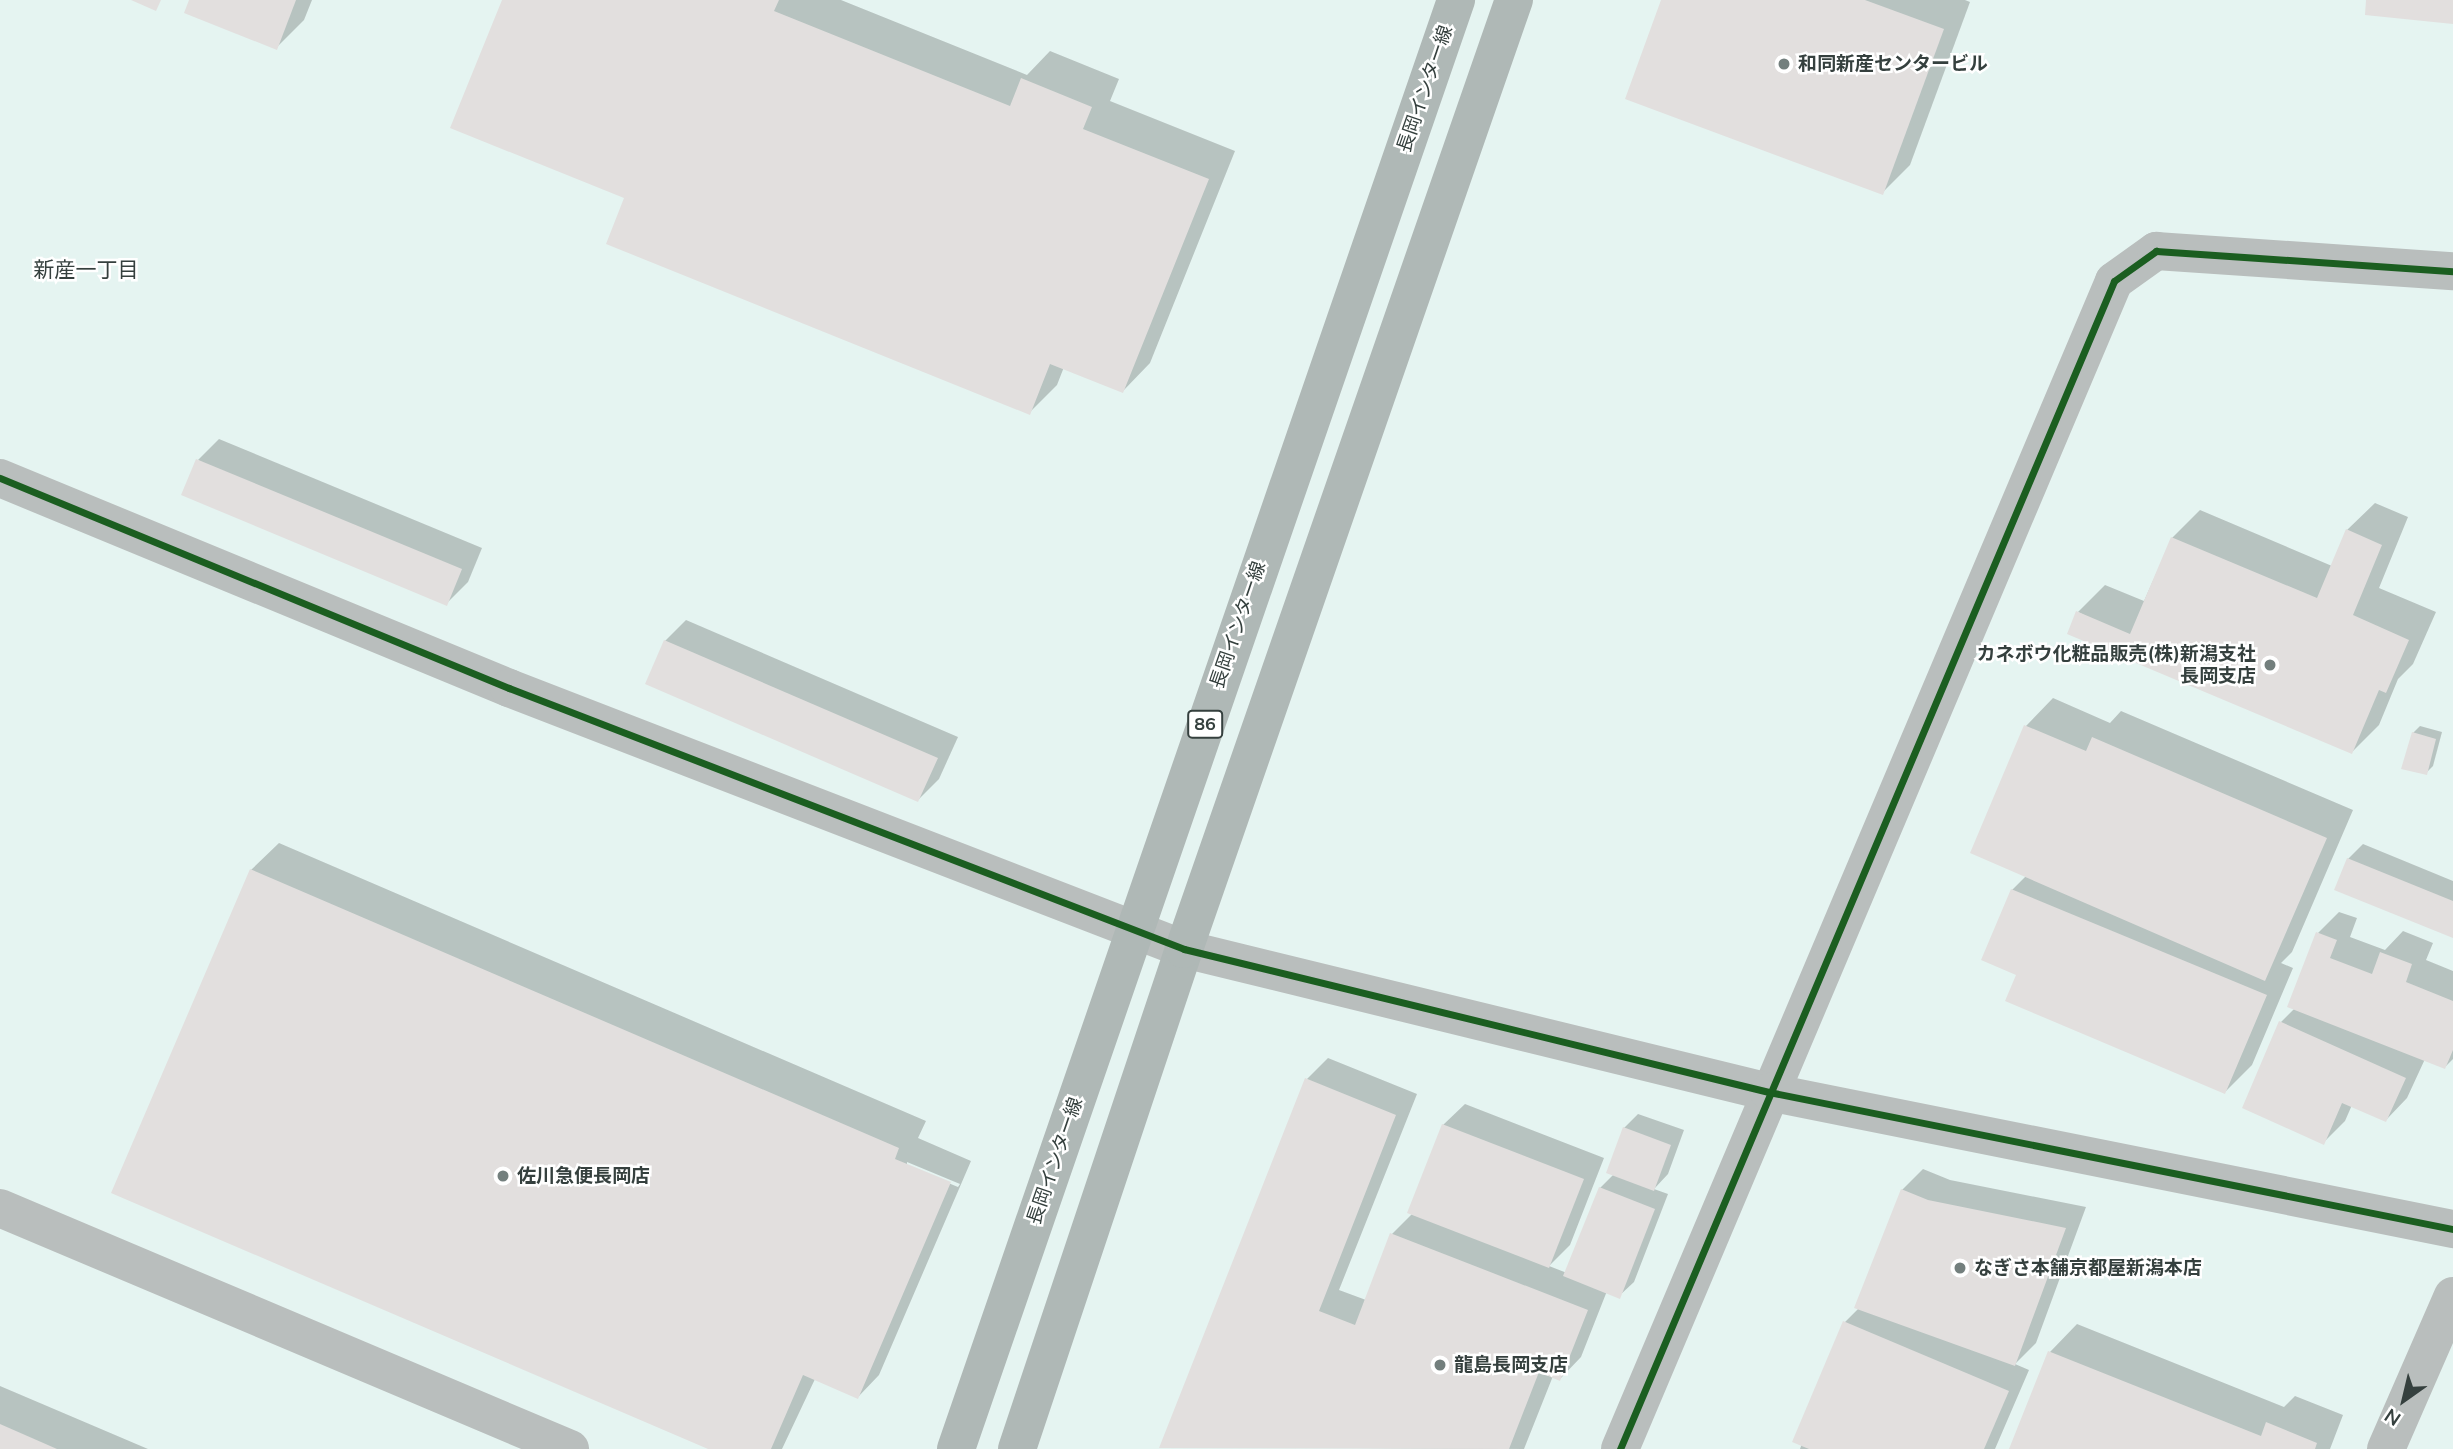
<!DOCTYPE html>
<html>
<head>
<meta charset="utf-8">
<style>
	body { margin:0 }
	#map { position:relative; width:2453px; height:1449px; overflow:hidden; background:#e5f4f1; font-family:Mulish,"Noto Sans JP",sans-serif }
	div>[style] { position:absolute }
	.shadow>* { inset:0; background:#0003 }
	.building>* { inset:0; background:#e2dfde }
	.minor>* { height:38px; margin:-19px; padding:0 19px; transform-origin:19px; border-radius:19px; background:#b9bebd }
	.tertiary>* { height:38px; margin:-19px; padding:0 19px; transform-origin:19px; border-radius:19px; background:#b9bebd }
	.primary>* { height:38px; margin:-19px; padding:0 19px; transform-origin:19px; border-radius:19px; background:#afb8b6 }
	.cycleway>* { height:7px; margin:-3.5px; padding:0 3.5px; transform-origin:3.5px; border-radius:3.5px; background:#1b5e20 }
	.dots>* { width:19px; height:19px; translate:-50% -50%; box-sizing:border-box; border:4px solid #fff; border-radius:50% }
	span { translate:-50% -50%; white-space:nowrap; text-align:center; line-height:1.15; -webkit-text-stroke:5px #fff; paint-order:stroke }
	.shield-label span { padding:2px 5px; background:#fff; border:2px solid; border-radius:5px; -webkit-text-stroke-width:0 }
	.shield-label { font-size:18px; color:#35403e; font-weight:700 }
	.poi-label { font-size:19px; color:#35403e; font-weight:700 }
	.left { translate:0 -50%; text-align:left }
	.right { translate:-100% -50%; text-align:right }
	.street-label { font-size:19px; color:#35403e }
	.neighbourhood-label { font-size:21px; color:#35403e }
	.north { position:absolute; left:2369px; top:1365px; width:70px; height:70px; -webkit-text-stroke:5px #fff; paint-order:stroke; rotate:214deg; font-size:19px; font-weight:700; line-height:28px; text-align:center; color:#35403e }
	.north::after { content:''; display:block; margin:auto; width:24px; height:32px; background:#35403e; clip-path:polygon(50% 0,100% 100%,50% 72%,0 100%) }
</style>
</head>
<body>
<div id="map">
	<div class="shadow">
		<div style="clip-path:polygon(191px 0,312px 0,304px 20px,276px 48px)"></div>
		<div style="clip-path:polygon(503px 0,841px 0,1027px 75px,1050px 51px,1119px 79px,1110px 101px,1235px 151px,1150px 363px,1123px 391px,1064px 367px,1057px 385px,1029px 413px,626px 198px)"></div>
		<div style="clip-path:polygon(1663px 0,1965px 0,1970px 2px,1910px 165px,1882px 193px)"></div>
		<div style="clip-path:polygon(219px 439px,482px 548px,468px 582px,446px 604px,198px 460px)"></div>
		<div style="clip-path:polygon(2375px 503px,2408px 517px,2379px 588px,2436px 612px,2413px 664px,2398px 679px,2379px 725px,2352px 752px,2078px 612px,2105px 585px,2144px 601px,2172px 538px,2200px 510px,2332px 566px,2347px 530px)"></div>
		<div style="clip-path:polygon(686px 620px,958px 737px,939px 779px,918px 800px,665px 641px)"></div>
		<div style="clip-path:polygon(2053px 698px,2110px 723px,2121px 711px,2353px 810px,2292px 952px,2281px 963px,2293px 968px,2252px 1065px,2225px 1092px,2018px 974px,2012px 890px,2026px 876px,1972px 852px,2026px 726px)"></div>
		<div style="clip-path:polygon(2420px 726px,2442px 732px,2433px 766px,2426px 773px,2413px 733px)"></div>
		<div style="clip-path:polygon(evenodd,279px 843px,926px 1121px,918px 1138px,971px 1161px,879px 1375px,858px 1397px,815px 1379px,782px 1449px,712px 1449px,251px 870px,279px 843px,907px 1162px,960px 1184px,958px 1187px,907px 1166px,907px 1162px)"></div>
		<div style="clip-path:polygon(2363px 844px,2453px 881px,2453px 936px,2348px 859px)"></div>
		<div style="clip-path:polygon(2339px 912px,2357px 918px,2350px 937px,2385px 950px,2403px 931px,2433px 943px,2426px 960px,2453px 971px,2453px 1059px,2445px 1067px,2425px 1059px,2407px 1098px,2386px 1120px,2352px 1105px,2345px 1121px,2323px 1143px,2281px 1022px,2295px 1008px,2318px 933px)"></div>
		<div style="clip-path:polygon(1328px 1058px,1417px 1094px,1339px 1290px,1366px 1300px,1392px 1234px,1413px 1213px,1443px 1125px,1465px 1104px,1604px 1158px,1570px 1245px,1549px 1266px,1567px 1273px,1600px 1188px,1614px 1174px,1624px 1128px,1638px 1114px,1684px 1130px,1668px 1174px,1654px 1189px,1668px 1194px,1634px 1282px,1619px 1296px,1607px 1291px,1581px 1357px,1560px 1379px,1553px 1376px,1524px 1449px,1161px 1447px,1307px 1079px)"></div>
		<div style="clip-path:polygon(1923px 1169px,1950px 1180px,2086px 1207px,2036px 1343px,2015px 1364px,2029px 1370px,1995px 1449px,1800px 1449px,1845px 1322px,1859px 1308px,1902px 1190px)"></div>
		<div style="clip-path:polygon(2077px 1324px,2284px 1407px,2295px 1396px,2343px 1415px,2330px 1449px,2011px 1449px,2050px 1352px)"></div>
		<div style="clip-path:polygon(0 1386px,148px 1449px,0 1449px)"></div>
	</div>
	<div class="building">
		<div style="clip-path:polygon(131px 0,161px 0,156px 11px)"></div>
		<div style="clip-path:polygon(189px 0,296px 0,277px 50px,184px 13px)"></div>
		<div style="clip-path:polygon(502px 0,779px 0,774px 11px,1010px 106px,1021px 78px,1092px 107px,1083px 129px,1209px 179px,1123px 393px,1050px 364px,1030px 415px,606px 244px,624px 198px,450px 128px)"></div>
		<div style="clip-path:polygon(1661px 0,1865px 0,1944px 29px,1883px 195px,1625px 99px)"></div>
		<div style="clip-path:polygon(2366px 0,2453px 0,2453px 24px,2365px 15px)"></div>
		<div style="clip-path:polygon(196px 459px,462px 569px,447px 606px,181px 495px)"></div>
		<div style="clip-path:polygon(2346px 529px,2382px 545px,2353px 615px,2409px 640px,2386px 693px,2379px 690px,2352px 754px,2067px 634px,2076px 611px,2130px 634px,2171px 537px,2317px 598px)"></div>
		<div style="clip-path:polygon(664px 640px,938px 758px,918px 802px,645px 684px)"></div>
		<div style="clip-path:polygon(2024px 725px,2086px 751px,2092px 737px,2327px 838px,2265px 981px,1970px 853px)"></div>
		<div style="clip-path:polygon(2412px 732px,2436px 739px,2427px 775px,2401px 769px)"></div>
		<div style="clip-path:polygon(2347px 858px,2453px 901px,2453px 938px,2334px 890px)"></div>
		<div style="clip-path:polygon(250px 869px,899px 1148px,895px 1159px,951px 1182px,858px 1399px,803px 1375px,771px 1449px,708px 1449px,111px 1193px)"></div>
		<div style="clip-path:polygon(2011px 889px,2267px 995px,2225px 1094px,2005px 1001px,2016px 975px,1981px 960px)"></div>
		<div style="clip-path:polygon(2316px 932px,2337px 940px,2330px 958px,2372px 974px,2380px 952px,2412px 964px,2406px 982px,2453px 1001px,2453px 1050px,2445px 1069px,2287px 1007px)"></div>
		<div style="clip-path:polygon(2279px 1021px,2406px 1078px,2386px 1122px,2342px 1103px,2324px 1145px,2242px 1108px)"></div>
		<div style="clip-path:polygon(1305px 1078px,1396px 1115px,1319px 1311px,1355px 1325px,1390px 1233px,1588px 1310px,1560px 1381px,1539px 1372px,1509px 1449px,1159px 1448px)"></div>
		<div style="clip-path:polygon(1442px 1124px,1584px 1179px,1549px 1268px,1407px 1213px)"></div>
		<div style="clip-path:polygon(1623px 1127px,1671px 1145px,1654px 1191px,1606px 1173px)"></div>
		<div style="clip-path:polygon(1599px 1187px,1655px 1209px,1620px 1299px,1563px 1276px)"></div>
		<div style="clip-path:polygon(1901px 1189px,1928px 1200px,2066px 1228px,2015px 1366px,1854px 1308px)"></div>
		<div style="clip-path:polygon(1843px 1321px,2009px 1391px,1984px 1449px,1809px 1449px,1792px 1442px)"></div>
		<div style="clip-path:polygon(2048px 1351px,2261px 1436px,2266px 1422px,2317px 1443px,2315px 1449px,2009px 1449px)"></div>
		<div style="clip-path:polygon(0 1424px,57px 1449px,0 1449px)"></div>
	</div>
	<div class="minor">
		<div style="left:1620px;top:1449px;width:1268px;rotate:-67.07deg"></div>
		<div style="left:2114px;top:281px;width:52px;rotate:-35.5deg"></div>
		<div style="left:2156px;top:251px;width:298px;rotate:3.9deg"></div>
		<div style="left:2386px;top:1449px;width:167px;rotate:-66.4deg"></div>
	</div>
	<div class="tertiary">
		<div style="left:0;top:478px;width:551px;rotate:22.42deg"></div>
		<div style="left:509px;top:688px;width:724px;rotate:21.14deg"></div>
		<div style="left:1184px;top:949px;width:602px;rotate:13.74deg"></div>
		<div style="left:1769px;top:1092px;width:698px;rotate:11.33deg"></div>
		<div style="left:0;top:1208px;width:619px;rotate:22.92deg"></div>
	</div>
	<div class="primary">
		<div style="left:956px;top:1449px;width:1533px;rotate:-70.96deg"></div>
		<div style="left:1017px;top:1449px;width:527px;rotate:-71.53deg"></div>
		<div style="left:1184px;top:949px;width:1005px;rotate:-70.83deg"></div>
	</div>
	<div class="cycleway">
		<div style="left:0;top:478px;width:551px;rotate:22.42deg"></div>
		<div style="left:509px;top:688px;width:724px;rotate:21.14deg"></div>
		<div style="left:1184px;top:949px;width:602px;rotate:13.74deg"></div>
		<div style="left:1769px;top:1092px;width:698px;rotate:11.33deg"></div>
		<div style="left:1620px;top:1449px;width:1268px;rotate:-67.07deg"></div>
		<div style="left:2114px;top:281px;width:52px;rotate:-35.5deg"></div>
		<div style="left:2156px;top:251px;width:298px;rotate:3.9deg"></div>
	</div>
	<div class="dots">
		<div style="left:1784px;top:64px;background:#737f7d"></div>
		<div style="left:2270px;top:665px;background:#737f7d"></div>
		<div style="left:503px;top:1176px;background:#737f7d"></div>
		<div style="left:1960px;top:1268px;background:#737f7d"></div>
		<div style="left:1440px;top:1365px;background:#737f7d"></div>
	</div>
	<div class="shield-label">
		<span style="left:1205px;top:724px">86</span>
	</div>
	<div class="poi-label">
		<span class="left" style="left:1798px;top:64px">和同新産センタービル</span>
		<span class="right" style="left:2256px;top:665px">カネボウ化粧品販売(株)新潟支社<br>長岡支店</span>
		<span class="left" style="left:517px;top:1176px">佐川急便長岡店</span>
		<span class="left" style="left:1974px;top:1268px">なぎさ本舗京都屋新潟本店</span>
		<span class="left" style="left:1454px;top:1365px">龍島長岡支店</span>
	</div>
	<div class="street-label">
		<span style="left:1425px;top:89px;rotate:-71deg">長岡インター線</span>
		<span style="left:1238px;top:625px;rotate:-71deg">長岡インター線</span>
		<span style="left:1055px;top:1161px;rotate:-71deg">長岡インター線</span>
	</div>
	<div class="neighbourhood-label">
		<span style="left:86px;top:269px">新産一丁目</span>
	</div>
	<div class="north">N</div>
</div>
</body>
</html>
